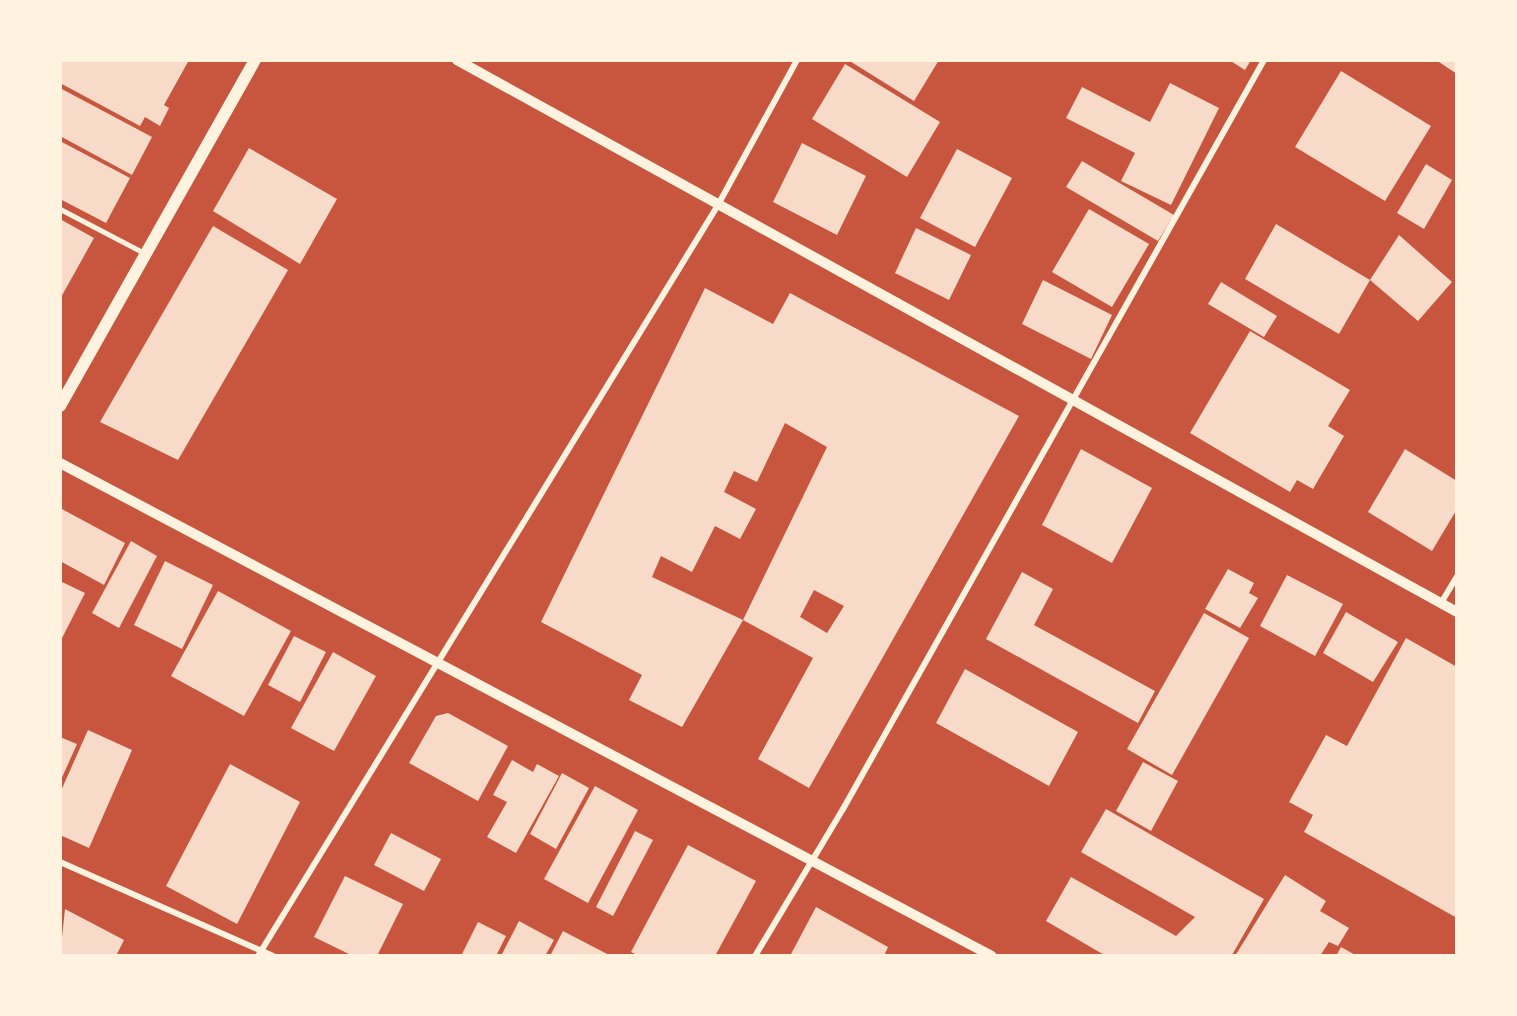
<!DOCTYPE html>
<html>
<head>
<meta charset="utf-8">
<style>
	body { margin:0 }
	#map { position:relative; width:1517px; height:1016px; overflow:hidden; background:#c8553d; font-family:"Asap Condensed",sans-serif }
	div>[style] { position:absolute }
	.building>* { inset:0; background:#f7dbc8 }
	.pedestrian>* { height:5px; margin:-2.5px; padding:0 2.5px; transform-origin:2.5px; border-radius:2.5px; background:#fff3e0 }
	.minor>* { height:6px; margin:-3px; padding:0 3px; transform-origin:3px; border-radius:3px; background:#fff3e0 }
	.tertiary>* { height:10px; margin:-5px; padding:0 5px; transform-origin:5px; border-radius:5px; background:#fff3e0 }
	.secondary>* { height:12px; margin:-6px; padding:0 6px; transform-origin:6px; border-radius:6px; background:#fff3e0 }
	span { translate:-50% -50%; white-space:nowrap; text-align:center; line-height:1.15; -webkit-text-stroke:4.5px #fff3e0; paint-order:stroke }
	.frame { position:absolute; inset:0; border:62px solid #fff3e0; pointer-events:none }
</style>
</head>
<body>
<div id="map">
	<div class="building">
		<div style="clip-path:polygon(60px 60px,189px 60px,164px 105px,169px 108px,160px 126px,145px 117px,140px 126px,60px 83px)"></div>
		<div style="clip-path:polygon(848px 60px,939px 60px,914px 101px)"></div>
		<div style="clip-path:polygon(1229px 60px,1251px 60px,1245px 70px)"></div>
		<div style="clip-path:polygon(1436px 60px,1457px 60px,1457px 74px)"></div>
		<div style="clip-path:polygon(845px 64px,940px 122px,907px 177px,812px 119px)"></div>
		<div style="clip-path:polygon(1341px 71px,1431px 126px,1385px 201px,1295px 147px)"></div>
		<div style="clip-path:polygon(1170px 83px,1219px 108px,1171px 205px,1121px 181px,1135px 153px,1066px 118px,1082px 87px,1150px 122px)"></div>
		<div style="clip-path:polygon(60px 88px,152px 137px,132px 175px,60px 136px)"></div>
		<div style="clip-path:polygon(60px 141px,130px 178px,106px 223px,60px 199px)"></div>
		<div style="clip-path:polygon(802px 143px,866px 176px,837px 235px,773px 202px)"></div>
		<div style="clip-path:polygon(249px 148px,337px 199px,300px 264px,213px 211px)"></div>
		<div style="clip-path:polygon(957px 149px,1012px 178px,975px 247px,920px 218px)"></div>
		<div style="clip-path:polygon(1082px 161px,1174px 215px,1158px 241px,1066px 187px)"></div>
		<div style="clip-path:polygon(1426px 164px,1452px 180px,1424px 229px,1397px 213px)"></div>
		<div style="clip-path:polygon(1089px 209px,1149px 244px,1112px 307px,1052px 272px)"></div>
		<div style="clip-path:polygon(60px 219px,94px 238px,60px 299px)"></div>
		<div style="clip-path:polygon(1276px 224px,1370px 280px,1399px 235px,1452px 282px,1418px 321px,1370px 280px,1339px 334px,1245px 279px)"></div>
		<div style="clip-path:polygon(213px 226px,288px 270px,178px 460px,100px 422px)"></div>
		<div style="clip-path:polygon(916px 228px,971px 255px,949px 300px,895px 273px)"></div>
		<div style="clip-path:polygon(1043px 280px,1112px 315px,1091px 359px,1022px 324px)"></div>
		<div style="clip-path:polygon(1221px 282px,1277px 316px,1264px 337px,1208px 304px)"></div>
		<div style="clip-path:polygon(evenodd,705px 288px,773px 324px,790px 293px,1019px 416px,809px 788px,758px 759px,813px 658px,743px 620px,827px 447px,785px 423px,757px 482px,734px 471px,724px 492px,756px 509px,740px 539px,715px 526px,692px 572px,661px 556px,652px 577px,743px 620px,682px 727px,629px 700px,642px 675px,541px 622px,705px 288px,814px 590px,844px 606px,827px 633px,800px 617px,814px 590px)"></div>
		<div style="clip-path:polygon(1250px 331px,1350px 390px,1328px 426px,1344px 436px,1313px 489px,1297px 480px,1290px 492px,1190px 433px)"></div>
		<div style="clip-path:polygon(1081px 449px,1152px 488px,1112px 563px,1042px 525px)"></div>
		<div style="clip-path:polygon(1405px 449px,1457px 481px,1457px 509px,1432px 551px,1368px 512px)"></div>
		<div style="clip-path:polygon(60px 508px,125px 543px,104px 585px,60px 561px)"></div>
		<div style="clip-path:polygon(131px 541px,157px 556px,119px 628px,92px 613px)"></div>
		<div style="clip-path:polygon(165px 561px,213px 585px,182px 649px,134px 625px)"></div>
		<div style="clip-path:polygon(1228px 569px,1254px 583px,1249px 593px,1258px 598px,1240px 628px,1205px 609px)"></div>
		<div style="clip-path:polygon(1022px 572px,1053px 589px,1034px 625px,1155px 691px,1138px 723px,986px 639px)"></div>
		<div style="clip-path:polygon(1287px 575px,1343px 604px,1315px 656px,1260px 626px)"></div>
		<div style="clip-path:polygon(60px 581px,85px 593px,60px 642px)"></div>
		<div style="clip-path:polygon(218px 591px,291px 631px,244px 716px,171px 676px)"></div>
		<div style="clip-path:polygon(1346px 612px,1398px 642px,1373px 682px,1323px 653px)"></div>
		<div style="clip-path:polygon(1204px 613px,1249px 638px,1172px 775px,1127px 749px)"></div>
		<div style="clip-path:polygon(294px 636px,326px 652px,300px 702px,268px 685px)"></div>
		<div style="clip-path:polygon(1406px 638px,1457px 667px,1457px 918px,1304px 832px,1313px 815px,1289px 802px,1326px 735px,1347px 746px)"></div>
		<div style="clip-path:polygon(333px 652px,376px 676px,334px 751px,291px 728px)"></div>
		<div style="clip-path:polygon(965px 669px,1078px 732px,1049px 786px,936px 723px)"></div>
		<div style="clip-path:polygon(448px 713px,508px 746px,478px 801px,409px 763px,436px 716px)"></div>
		<div style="clip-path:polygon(88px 730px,132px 750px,89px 848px,60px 835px,60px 793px)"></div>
		<div style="clip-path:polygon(60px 737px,77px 744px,60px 782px)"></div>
		<div style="clip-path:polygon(512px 760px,533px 772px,537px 764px,559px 776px,516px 853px,487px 837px,507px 802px,493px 795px)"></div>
		<div style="clip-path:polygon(1143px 762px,1178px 781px,1151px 831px,1116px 811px)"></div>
		<div style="clip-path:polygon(230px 764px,300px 802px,237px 924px,166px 886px)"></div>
		<div style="clip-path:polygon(562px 773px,589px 788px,556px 849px,530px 834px)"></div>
		<div style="clip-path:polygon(595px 786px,638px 810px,588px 903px,544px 879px)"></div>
		<div style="clip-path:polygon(1106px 809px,1264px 899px,1232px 955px,1106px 956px,1046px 921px,1071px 877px,1176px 936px,1195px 917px,1081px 852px)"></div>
		<div style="clip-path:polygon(635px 831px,653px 840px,613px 916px,596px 907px)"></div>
		<div style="clip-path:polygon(391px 833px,441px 859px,424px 891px,374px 865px)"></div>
		<div style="clip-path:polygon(688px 845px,756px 881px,715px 956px,639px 956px,631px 952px)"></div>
		<div style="clip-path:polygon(1285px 875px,1326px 901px,1320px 911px,1349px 928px,1338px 946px,1329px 942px,1320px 956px,1235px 956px)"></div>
		<div style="clip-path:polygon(345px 876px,403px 904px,377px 956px,353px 956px,314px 937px)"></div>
		<div style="clip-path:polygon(816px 907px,888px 947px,884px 956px,790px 956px)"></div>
		<div style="clip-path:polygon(65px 909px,124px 940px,116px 956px,60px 956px)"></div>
		<div style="clip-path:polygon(519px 921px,554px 940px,545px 956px,501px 956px)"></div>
		<div style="clip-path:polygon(478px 922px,506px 936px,496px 956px,461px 956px)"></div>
		<div style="clip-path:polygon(563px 931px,611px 956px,550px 956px)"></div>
		<div style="clip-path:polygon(1341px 947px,1357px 956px,1336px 956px)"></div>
	</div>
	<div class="pedestrian">
		<div style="left:60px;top:209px;width:97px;rotate:27.6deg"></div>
	</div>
	<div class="minor">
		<div style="left:1441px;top:603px;width:31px;rotate:-59deg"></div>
		<div style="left:60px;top:862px;width:233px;rotate:23.8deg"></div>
		<div style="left:258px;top:956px;width:881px;rotate:-58.51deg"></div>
		<div style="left:718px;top:205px;width:165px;rotate:-61.4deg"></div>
		<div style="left:755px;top:956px;width:171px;rotate:-59.1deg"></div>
		<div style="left:843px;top:809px;width:859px;rotate:-60.66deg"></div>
	</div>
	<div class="tertiary">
		<div style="left:457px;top:60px;width:1142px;rotate:28.9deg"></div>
		<div style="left:60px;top:463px;width:1054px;rotate:27.88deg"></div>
	</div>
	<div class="secondary">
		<div style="left:60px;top:406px;width:397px;rotate:-60.6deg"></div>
	</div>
	<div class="frame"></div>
</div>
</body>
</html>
